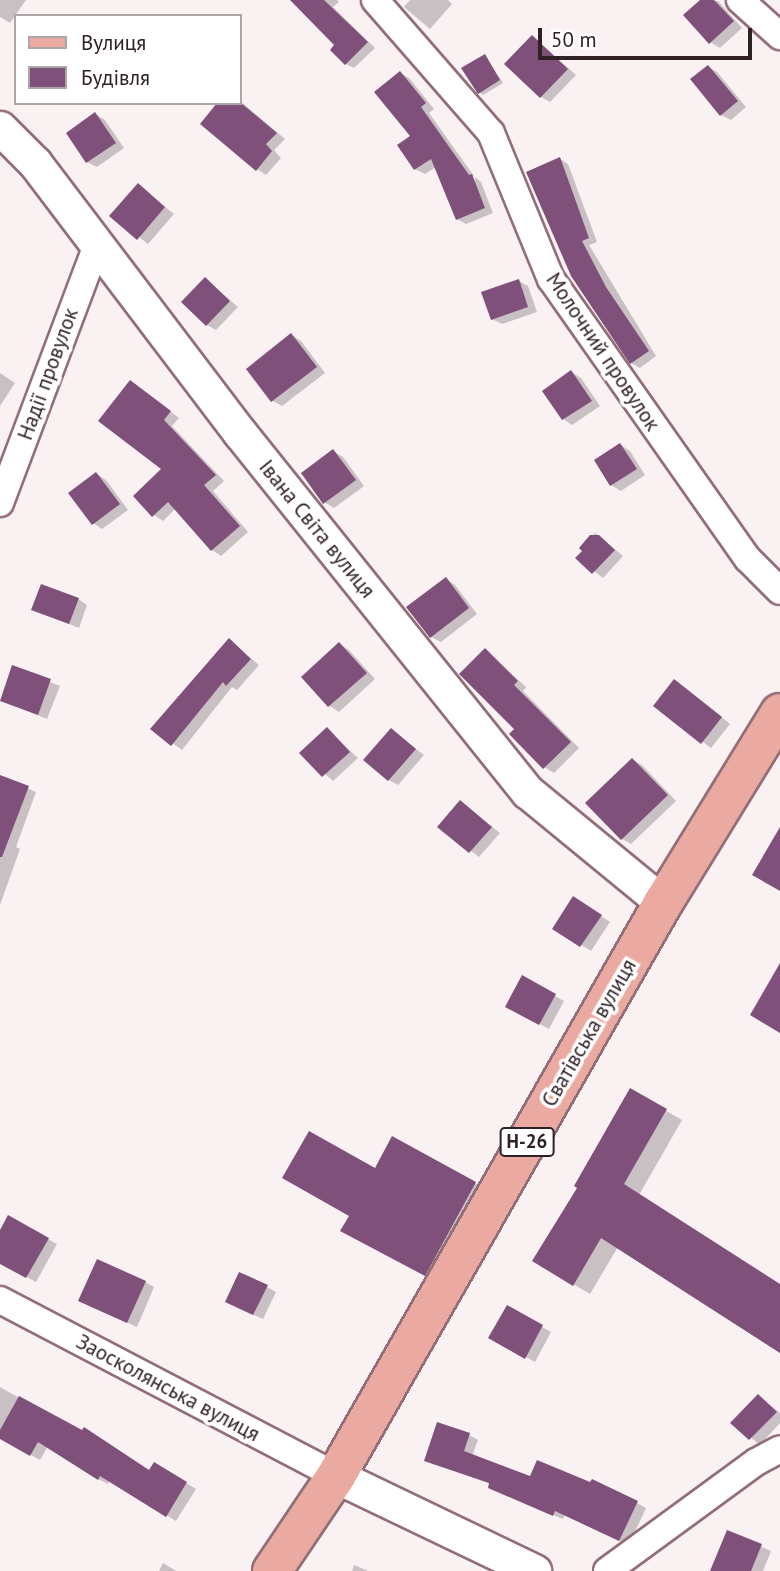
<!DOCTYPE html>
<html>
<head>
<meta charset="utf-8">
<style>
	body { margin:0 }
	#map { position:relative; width:780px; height:1571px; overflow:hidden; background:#faf1f3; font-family:"PT Sans",sans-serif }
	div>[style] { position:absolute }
	.shadow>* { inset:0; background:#0003 }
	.building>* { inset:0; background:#7f5079 }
	.roads { filter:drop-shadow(2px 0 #926e78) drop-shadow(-2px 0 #926e78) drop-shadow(0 2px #926e78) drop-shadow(0 -2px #926e78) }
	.minor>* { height:26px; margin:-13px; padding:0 13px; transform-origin:13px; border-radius:13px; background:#fff }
	.tertiary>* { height:33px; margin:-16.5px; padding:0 16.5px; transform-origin:16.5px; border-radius:16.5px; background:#fff }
	.primary>* { height:38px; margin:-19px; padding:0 19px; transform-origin:19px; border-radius:19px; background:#ebaaa1 }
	span { translate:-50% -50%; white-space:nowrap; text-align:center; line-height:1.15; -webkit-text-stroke:7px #fff; paint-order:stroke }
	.shield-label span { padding:2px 5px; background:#fff; border:2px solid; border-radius:5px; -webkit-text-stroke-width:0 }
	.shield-label { font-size:19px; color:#2f2024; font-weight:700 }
	.street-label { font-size:21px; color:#2f2024 }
	.legend { position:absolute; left:14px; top:14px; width:228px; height:91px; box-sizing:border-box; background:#fff; border:2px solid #aca6a7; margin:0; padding:9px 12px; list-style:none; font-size:21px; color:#2f2024 }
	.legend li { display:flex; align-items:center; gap:14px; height:35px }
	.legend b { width:35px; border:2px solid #aca6a7 }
	.scale { position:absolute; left:538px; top:28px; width:214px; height:32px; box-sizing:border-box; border:4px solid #2f2024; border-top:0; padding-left:9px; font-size:21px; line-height:24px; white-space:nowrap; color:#2f2024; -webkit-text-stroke:5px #fff; paint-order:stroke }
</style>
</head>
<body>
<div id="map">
	<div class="shadow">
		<div style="clip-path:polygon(0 0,26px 0,10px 23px,0 17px)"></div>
		<div style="clip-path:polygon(293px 0,337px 0,339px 2px,333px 7px,375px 48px,354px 68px,346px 64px,336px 46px)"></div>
		<div style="clip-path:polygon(410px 0,448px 0,452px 4px,430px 29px,404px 7px)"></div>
		<div style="clip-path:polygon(703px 0,718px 1px,742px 28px,720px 48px,710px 42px)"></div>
		<div style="clip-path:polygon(533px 37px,576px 75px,550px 102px,541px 97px)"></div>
		<div style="clip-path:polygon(485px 56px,503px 83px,483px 95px,479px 92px)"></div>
		<div style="clip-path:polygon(708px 67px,717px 72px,746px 107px,731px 120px,721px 115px,692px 80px)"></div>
		<div style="clip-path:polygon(400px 73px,409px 78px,434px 109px,429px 113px,474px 176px,469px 176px,475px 182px,475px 177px,481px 182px,493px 213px,466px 224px,457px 219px,436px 167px,425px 174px,415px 169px,413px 136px)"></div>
		<div style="clip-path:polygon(240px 101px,285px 139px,274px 150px,281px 158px,266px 175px,257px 169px)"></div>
		<div style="clip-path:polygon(95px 114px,105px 120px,124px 148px,97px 167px,87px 162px)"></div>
		<div style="clip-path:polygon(560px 159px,568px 164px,597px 242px,589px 245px,656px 356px,640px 368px,631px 363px,572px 275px)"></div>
		<div style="clip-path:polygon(138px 186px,174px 214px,148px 244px,112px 216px)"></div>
		<div style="clip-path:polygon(205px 279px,238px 307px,216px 330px,207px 325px)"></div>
		<div style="clip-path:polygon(519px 281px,528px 286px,537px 312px,502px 324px,492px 319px)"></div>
		<div style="clip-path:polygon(291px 335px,301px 341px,325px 373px,282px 406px,273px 401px,249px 369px)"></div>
		<div style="clip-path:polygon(571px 372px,581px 378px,600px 406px,572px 425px,563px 419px)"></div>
		<div style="clip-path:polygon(0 373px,15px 383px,0 406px)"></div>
		<div style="clip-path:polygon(139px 388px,179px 418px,172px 426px,224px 481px,213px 491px,248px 532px,221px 556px,212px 550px,176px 508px,163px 521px,154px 515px,163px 469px)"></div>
		<div style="clip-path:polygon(621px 445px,630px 451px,645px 475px,621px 491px,611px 485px)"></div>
		<div style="clip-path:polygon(333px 451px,343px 457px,364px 486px,334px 508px,324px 502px)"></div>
		<div style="clip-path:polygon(97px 474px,106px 480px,128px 510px,102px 529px,93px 523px)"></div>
		<div style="clip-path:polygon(595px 533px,623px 556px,603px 578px,577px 558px,584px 551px,581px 548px)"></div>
		<div style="clip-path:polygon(446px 579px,455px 585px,477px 614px,441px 642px,431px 637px)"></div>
		<div style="clip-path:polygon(78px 599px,87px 605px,79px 628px,33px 609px)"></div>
		<div style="clip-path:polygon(229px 641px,259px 665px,237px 690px,232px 687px,182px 750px,153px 729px)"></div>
		<div style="clip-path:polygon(339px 644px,349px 650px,375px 679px,339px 712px,330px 706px,304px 677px)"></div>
		<div style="clip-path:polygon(485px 650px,526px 687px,523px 691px,579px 748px,554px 773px,544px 767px,516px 729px)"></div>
		<div style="clip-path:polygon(13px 667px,60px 686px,47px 719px,1px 700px)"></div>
		<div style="clip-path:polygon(683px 686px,730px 724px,711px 748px,655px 706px)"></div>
		<div style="clip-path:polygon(327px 729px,358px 758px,333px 781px,301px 753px)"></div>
		<div style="clip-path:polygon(391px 730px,424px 755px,398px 785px,389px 780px)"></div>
		<div style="clip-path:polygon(633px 760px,642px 765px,676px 801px,631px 844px,622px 839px)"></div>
		<div style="clip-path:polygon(0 777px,36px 792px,16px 847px,20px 849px,0 905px)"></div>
		<div style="clip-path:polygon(460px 802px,500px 833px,479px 857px,440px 827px)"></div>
		<div style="clip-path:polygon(583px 904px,610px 922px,591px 951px,554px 928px)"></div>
		<div style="clip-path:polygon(523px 978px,564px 1001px,549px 1029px,507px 1006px)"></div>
		<div style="clip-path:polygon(630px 1090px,682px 1120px,639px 1195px,780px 1285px,780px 1351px,618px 1247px,590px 1294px,534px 1261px,579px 1187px)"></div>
		<div style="clip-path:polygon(375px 1170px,475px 1183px,488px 1191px,439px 1282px,356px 1238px)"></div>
		<div style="clip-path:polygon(9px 1218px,57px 1244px,36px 1282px,1px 1263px,0 1234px)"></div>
		<div style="clip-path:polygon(145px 1282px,154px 1287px,137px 1327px,90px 1306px)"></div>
		<div style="clip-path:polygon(267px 1287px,276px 1292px,263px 1319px,236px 1307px)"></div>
		<div style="clip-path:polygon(507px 1307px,551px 1332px,535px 1362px,490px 1337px)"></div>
		<div style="clip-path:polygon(0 1387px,150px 1472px,155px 1464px,196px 1489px,176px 1521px,110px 1480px,108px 1484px,98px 1479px,48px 1446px,40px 1460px,0 1437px)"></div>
		<div style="clip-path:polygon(759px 1396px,780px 1413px,780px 1423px,760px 1445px,733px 1423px)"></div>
		<div style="clip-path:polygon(469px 1435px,478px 1440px,472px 1456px,531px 1478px,637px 1503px,646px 1508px,629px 1545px,565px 1515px,563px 1519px,499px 1492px,491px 1484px,426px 1460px)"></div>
		<div style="clip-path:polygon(728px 1532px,771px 1551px,763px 1571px,711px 1571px)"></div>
		<div style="clip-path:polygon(163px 1563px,173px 1569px,176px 1571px,159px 1571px)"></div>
		<div style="clip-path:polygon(354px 1565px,368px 1571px,352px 1571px)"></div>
	</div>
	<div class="building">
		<div style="clip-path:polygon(290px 0,324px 0,368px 42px,345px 65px,330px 50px,334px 45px)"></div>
		<div style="clip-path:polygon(700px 0,714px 0,734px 21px,709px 44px,683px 15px)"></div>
		<div style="clip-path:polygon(532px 35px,568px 69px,540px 98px,504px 64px)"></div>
		<div style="clip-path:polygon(485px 54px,500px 80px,478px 94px,461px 68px)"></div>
		<div style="clip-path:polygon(708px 65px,738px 101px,720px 116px,690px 79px)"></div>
		<div style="clip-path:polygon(400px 71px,426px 103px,421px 107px,469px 175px,472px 174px,485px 208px,456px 220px,431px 159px,414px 170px,397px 145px,410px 136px,374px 92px)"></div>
		<div style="clip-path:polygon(217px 103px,241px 103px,277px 133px,266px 144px,272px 151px,256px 171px,200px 124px)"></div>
		<div style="clip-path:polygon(95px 112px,116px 143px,86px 163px,66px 133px)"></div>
		<div style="clip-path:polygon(560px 157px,589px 238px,582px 241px,606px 287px,649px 351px,630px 364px,571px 276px,526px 172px)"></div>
		<div style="clip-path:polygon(138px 183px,165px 207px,137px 240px,109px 216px)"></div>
		<div style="clip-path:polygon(205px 277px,230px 301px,206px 326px,181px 302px)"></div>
		<div style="clip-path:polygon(519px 279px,528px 307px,491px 320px,481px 292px)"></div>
		<div style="clip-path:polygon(291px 333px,317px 367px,271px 402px,246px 369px)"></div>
		<div style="clip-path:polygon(571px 370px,592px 401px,562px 420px,542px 391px)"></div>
		<div style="clip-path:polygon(130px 380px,171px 411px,164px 420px,216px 475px,204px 485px,240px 526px,211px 551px,168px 502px,152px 517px,133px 496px,161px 469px,98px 421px)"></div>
		<div style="clip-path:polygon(620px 443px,637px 469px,610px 486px,594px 460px)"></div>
		<div style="clip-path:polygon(333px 449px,356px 480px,323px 504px,301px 473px)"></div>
		<div style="clip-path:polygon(96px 472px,120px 504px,92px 525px,68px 493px)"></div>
		<div style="clip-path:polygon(590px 535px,599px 535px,615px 550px,592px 574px,575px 558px,582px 551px,579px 548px)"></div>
		<div style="clip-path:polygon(446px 577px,469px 608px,430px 638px,406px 607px)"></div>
		<div style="clip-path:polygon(41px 584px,79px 598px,69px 624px,31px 610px)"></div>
		<div style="clip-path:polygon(229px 638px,251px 659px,226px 686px,223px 682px,171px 746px,150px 729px)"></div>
		<div style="clip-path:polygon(339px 642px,367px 673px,328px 707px,301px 677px)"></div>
		<div style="clip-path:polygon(485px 648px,518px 681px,514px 685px,571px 742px,543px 769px,509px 734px,514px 729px,459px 674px)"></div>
		<div style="clip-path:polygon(12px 665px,51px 679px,38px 715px,0 701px)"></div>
		<div style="clip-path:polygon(674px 679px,722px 717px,701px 744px,653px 706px)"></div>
		<div style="clip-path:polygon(327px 727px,350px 752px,322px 777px,299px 753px)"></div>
		<div style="clip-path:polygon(391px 728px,416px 749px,388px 781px,363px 760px)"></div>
		<div style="clip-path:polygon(632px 758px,668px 795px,621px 840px,585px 803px)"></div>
		<div style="clip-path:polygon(0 775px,29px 786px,2px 857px,0 857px)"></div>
		<div style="clip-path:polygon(460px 800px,492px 827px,469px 853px,437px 827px)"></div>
		<div style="clip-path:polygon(780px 827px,780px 891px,752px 875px)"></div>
		<div style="clip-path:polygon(573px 896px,602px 915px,580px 947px,552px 929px)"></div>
		<div style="clip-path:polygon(780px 963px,780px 1033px,750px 1015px)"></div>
		<div style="clip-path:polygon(522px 975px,556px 994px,539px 1025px,505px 1007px)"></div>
		<div style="clip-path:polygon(630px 1088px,667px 1109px,624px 1184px,780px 1284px,780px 1353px,601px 1238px,573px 1286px,532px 1261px,577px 1188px,574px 1186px)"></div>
		<div style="clip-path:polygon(309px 1131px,375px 1168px,392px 1136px,476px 1182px,425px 1276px,340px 1231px,349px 1216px,282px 1178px)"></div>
		<div style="clip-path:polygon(8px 1215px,49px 1238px,26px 1278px,0 1264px,0 1230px)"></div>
		<div style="clip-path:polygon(97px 1259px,146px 1281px,127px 1323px,78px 1301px)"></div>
		<div style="clip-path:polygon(239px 1272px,268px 1285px,253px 1315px,225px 1302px)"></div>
		<div style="clip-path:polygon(507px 1305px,543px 1325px,525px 1359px,488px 1338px)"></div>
		<div style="clip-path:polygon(758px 1394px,777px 1412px,749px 1440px,730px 1423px)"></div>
		<div style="clip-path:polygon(19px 1396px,82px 1430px,84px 1427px,149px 1470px,154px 1462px,187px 1482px,166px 1517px,100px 1476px,98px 1480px,38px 1442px,30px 1456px,0 1439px,0 1430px)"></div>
		<div style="clip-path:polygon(437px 1422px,470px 1433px,464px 1451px,530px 1476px,537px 1460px,590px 1482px,592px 1479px,638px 1501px,619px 1541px,555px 1511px,553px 1516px,488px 1488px,489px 1483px,424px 1461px)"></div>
		<div style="clip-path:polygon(727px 1530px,762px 1544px,751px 1571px,710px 1571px)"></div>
	</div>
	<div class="roads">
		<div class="minor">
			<div style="left:375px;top:0;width:176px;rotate:48.9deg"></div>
			<div style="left:491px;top:133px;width:158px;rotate:67.7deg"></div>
			<div style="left:551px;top:279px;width:342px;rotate:54.9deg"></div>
			<div style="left:748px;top:559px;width:45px;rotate:45deg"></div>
			<div style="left:740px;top:0;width:54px;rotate:42deg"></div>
			<div style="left:0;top:503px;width:276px;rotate:-69.4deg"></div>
			<div style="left:0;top:1300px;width:379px;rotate:27.6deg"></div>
			<div style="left:607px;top:1571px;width:185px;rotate:-36.2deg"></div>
			<div style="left:756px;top:1462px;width:27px;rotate:-28deg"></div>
		</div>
		<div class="tertiary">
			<div style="left:0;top:128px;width:49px;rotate:45deg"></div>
			<div style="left:35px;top:163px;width:339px;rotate:52.8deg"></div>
			<div style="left:240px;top:433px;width:460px;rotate:51.3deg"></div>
			<div style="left:528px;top:792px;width:175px;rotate:39.4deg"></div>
			<div style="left:336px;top:1476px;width:220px;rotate:25.6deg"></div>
		</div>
		<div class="primary">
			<div style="left:272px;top:1571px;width:115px;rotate:-56deg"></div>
			<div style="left:336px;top:1476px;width:660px;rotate:-60.29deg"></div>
			<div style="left:663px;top:903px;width:223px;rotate:-58.4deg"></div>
		</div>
	</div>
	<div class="shield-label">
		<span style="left:527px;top:1142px">Н-26</span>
	</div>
	<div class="street-label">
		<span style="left:603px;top:352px;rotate:56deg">Молочний провулок</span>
		<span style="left:48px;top:374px;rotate:-70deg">Надії провулок</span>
		<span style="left:317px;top:529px;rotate:51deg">Івана Світа вулиця</span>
		<span style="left:589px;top:1033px;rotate:-60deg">Сватівська вулиця</span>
		<span style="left:168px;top:1388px;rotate:28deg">Заосколянська вулиця</span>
	</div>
	<ul class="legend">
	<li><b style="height:9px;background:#ebaaa1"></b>Вулиця</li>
	<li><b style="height:19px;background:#7f5079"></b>Будівля</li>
	</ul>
	<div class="scale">50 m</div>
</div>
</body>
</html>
